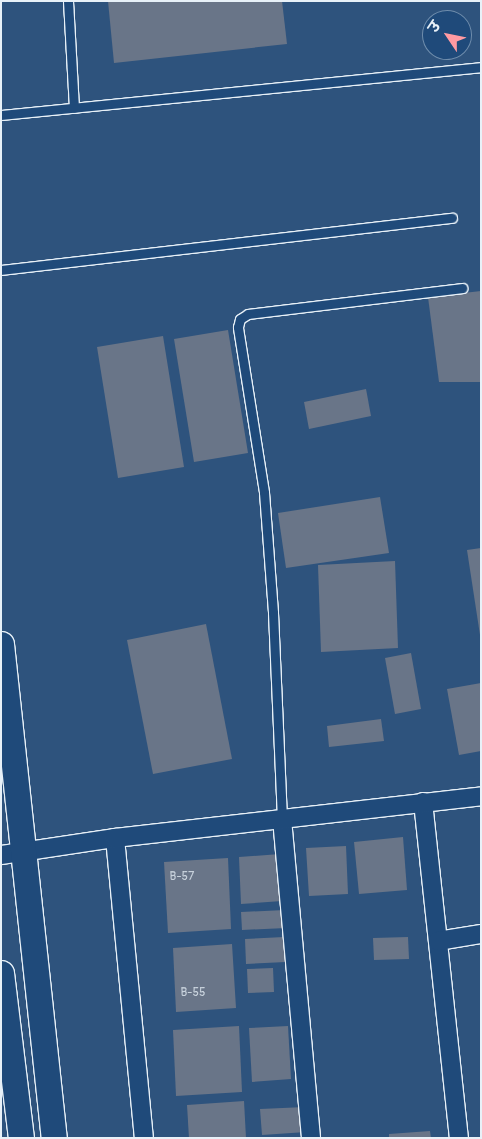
<!DOCTYPE html>
<html>
<head>
<meta charset="utf-8">
<style>
	body { margin:0 }
	#map { position:relative; width:482px; height:1139px; overflow:hidden; background:#2e537d; font-family:Pangolin,"Playpen Sans Deva",sans-serif }
	div>[style] { position:absolute }
	.building>* { inset:0; background:#697588 }
	.roads { filter:drop-shadow(1px 0 #e8f1f8) drop-shadow(-1px 0 #e8f1f8) drop-shadow(0 1px #e8f1f8) drop-shadow(0 -1px #e8f1f8) }
	.lane>* { height:9px; margin:-4.5px; padding:0 4.5px; transform-origin:4.5px; border-radius:4.5px; background:#1f4a7a }
	.street>* { height:18px; margin:-9px; padding:0 9px; transform-origin:9px; border-radius:9px; background:#1f4a7a }
	.secondary>* { height:25px; margin:-12.5px; padding:0 12.5px; transform-origin:12.5px; border-radius:12.5px; background:#1f4a7a }
	span { translate:-50% -50%; white-space:nowrap; text-align:center; line-height:1.15; -webkit-text-stroke:4px #1f4a7a; paint-order:stroke }
	.number-label { font-size:12px; color:#c8d2dc }
	.number-label span { -webkit-text-stroke-width:0 }
	.frame { position:absolute; inset:0; border:2px solid #e8f1f8; pointer-events:none }
	.north { position:absolute; left:422px; top:10px; width:50px; height:50px; box-sizing:border-box; background:#1f4a7a; border:1px solid #6f8dac; border-radius:50%; rotate:304deg; font-size:14px; font-weight:700; line-height:20px; text-align:center; color:#e8f1f8 }
	.north::after { content:''; display:block; margin:auto; width:18px; height:22px; background:#ff9aa2; clip-path:polygon(50% 0,100% 100%,50% 72%,0 100%) }
</style>
</head>
<body>
<div id="map">
	<div class="building">
		<div style="clip-path:polygon(108px 1px,282px 1px,287px 44px,114px 63px)"></div>
		<div style="clip-path:polygon(481px 291px,481px 382px,439px 382px,428px 297px)"></div>
		<div style="clip-path:polygon(228px 330px,248px 453px,194px 462px,174px 339px)"></div>
		<div style="clip-path:polygon(163px 336px,184px 467px,118px 478px,97px 347px)"></div>
		<div style="clip-path:polygon(366px 389px,371px 416px,309px 429px,304px 402px)"></div>
		<div style="clip-path:polygon(380px 497px,389px 553px,286px 568px,278px 513px)"></div>
		<div style="clip-path:polygon(481px 548px,481px 635px,480px 635px,467px 550px)"></div>
		<div style="clip-path:polygon(395px 561px,398px 648px,321px 652px,318px 565px)"></div>
		<div style="clip-path:polygon(206px 624px,232px 759px,153px 774px,127px 640px)"></div>
		<div style="clip-path:polygon(411px 653px,421px 709px,395px 714px,385px 658px)"></div>
		<div style="clip-path:polygon(481px 683px,481px 751px,459px 755px,447px 689px)"></div>
		<div style="clip-path:polygon(381px 719px,384px 741px,329px 747px,327px 726px)"></div>
		<div style="clip-path:polygon(403px 837px,407px 890px,359px 894px,354px 842px)"></div>
		<div style="clip-path:polygon(346px 846px,348px 894px,309px 896px,306px 848px)"></div>
		<div style="clip-path:polygon(280px 854px,282px 901px,241px 904px,239px 857px)"></div>
		<div style="clip-path:polygon(228px 858px,231px 929px,168px 933px,164px 862px)"></div>
		<div style="clip-path:polygon(285px 910px,286px 928px,242px 930px,241px 912px)"></div>
		<div style="clip-path:polygon(284px 937px,286px 962px,246px 964px,245px 939px)"></div>
		<div style="clip-path:polygon(408px 937px,409px 959px,374px 960px,373px 938px)"></div>
		<div style="clip-path:polygon(232px 944px,236px 1008px,176px 1012px,173px 948px)"></div>
		<div style="clip-path:polygon(273px 968px,274px 992px,248px 993px,247px 969px)"></div>
		<div style="clip-path:polygon(239px 1026px,242px 1092px,176px 1096px,173px 1030px)"></div>
		<div style="clip-path:polygon(288px 1026px,291px 1079px,252px 1082px,249px 1028px)"></div>
		<div style="clip-path:polygon(244px 1101px,246px 1138px,189px 1138px,187px 1105px)"></div>
		<div style="clip-path:polygon(305px 1107px,306px 1132px,262px 1135px,260px 1109px)"></div>
		<div style="clip-path:polygon(430px 1131px,431px 1138px,389px 1138px,389px 1134px)"></div>
	</div>
	<div class="roads">
		<div class="lane">
			<div style="left:68px;top:1px;width:107px;rotate:86.8deg"></div>
			<div style="left:1px;top:115px;width:482px;rotate:-5.7deg"></div>
			<div style="left:1px;top:270px;width:454px;rotate:-6.6deg"></div>
			<div style="left:282px;top:819px;width:207px;rotate:-92.5deg"></div>
			<div style="left:273px;top:612px;width:120px;rotate:-94.3deg"></div>
			<div style="left:264px;top:492px;width:167px;rotate:-99deg"></div>
			<div style="left:238px;top:327px;width:8px;rotate:-76deg"></div>
			<div style="left:240px;top:319px;width:9px;rotate:-32deg"></div>
			<div style="left:248px;top:314px;width:216px;rotate:-6.9deg"></div>
		</div>
		<div class="street">
			<div style="left:423px;top:802px;width:338px;rotate:83.9deg"></div>
			<div style="left:282px;top:819px;width:320px;rotate:84.8deg"></div>
			<div style="left:115px;top:838px;width:301px;rotate:84.5deg"></div>
			<div style="left:1px;top:855px;width:115px;rotate:-8.5deg"></div>
			<div style="left:115px;top:838px;width:368px;rotate:-6.5deg"></div>
			<div style="left:438px;top:941px;width:44px;rotate:-9.2deg"></div>
		</div>
		<div class="secondary">
			<div style="left:1px;top:644px;width:497px;rotate:83.9deg"></div>
			<div style="left:1px;top:973px;width:166px;rotate:83.1deg"></div>
		</div>
	</div>
	<div class="number-label">
		<span style="left:182px;top:877px">B-57</span>
		<span style="left:193px;top:993px">B-55</span>
	</div>
	<div class="frame"></div>
	<div class="north">उ</div>
</div>
</body>
</html>
